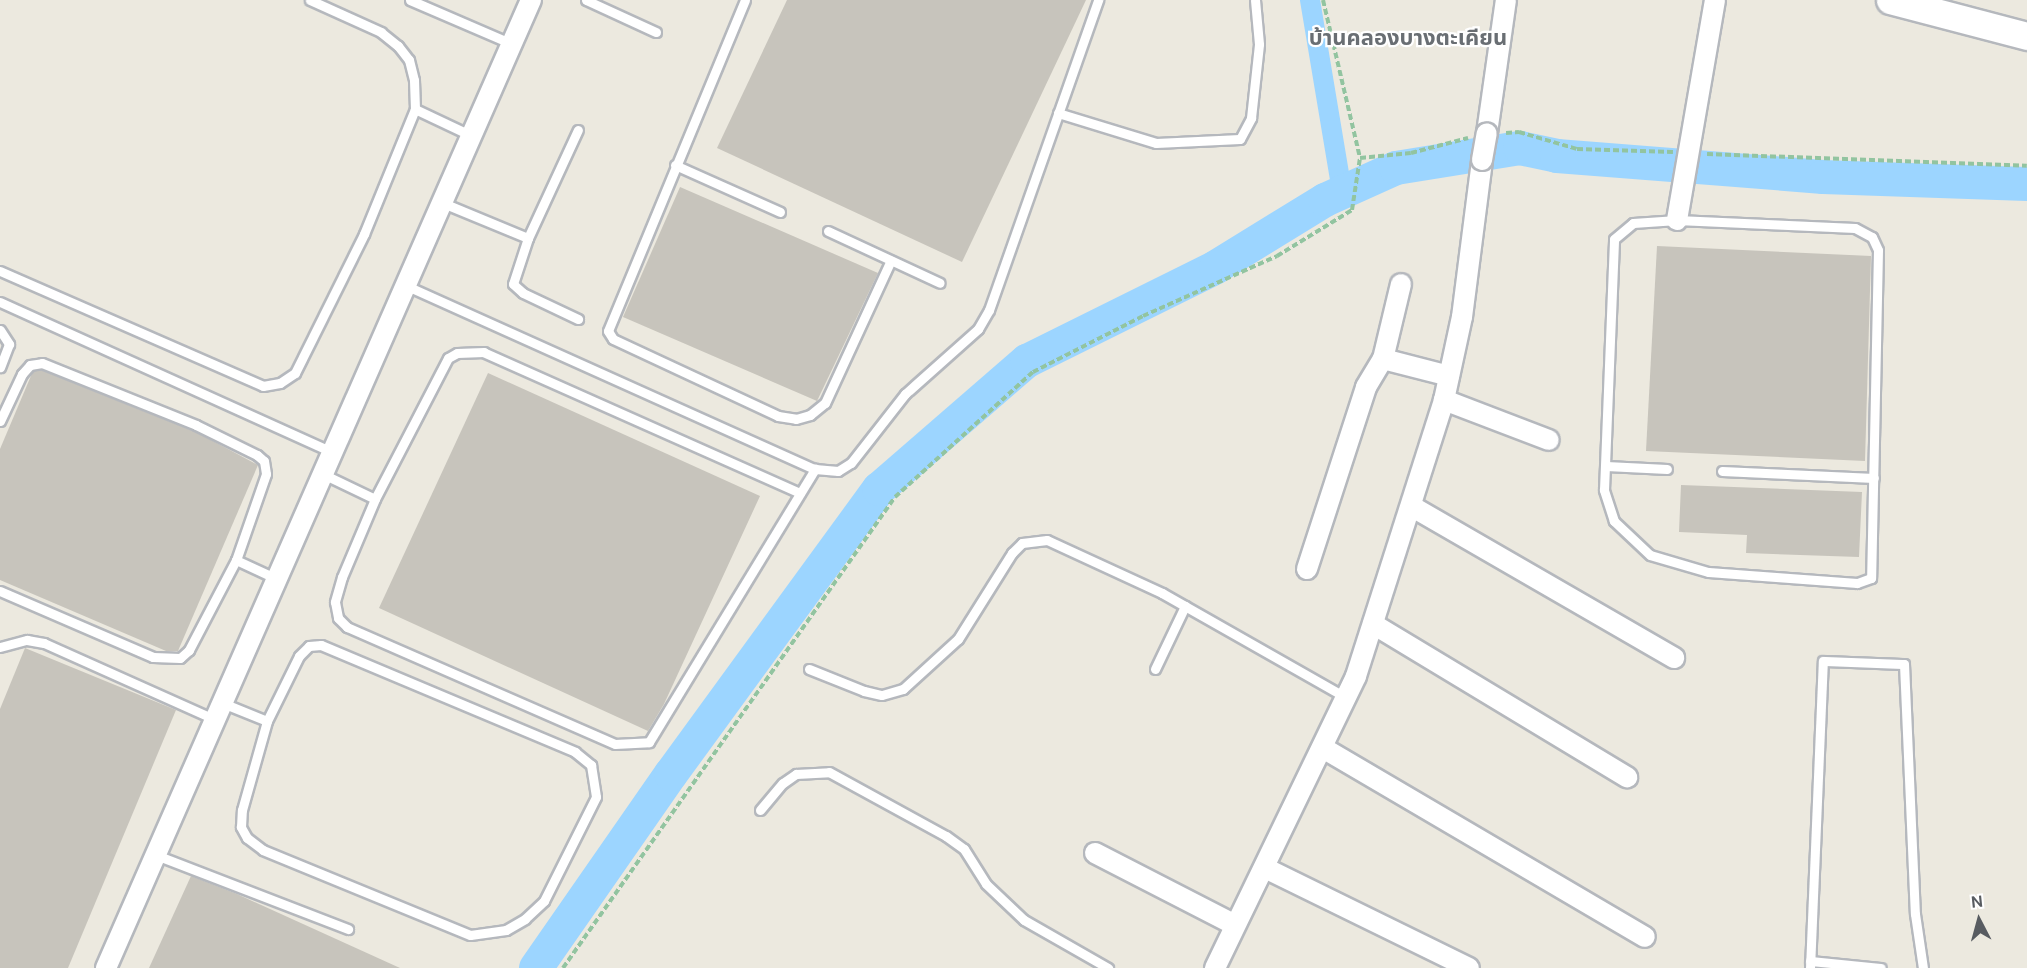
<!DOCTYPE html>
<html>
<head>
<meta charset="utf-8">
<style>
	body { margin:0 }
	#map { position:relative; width:2027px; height:968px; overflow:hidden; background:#ece9df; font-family:"DM Sans","Noto Sans Thai",sans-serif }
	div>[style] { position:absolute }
	.canal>* { height:20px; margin:-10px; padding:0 10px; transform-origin:10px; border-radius:10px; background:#9cd5ff }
	.river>* { height:34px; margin:-17px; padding:0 17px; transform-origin:17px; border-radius:17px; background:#9cd5ff }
	.building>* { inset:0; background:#c7c4bc }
	.path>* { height:4px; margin-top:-2px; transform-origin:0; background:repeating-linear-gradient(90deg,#92c4a0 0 6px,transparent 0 9px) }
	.roads { filter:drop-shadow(2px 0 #b5b8bd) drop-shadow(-2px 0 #b5b8bd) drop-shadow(0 2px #b5b8bd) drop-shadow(0 -2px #b5b8bd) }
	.lane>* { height:9px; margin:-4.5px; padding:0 4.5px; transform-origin:4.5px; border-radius:4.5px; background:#fff }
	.street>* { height:20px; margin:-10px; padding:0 10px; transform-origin:10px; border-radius:10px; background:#fff }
	.secondary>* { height:27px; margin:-13.5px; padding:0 13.5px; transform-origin:13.5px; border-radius:13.5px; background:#fff }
	.bridges { filter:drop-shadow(2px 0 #b5b8bd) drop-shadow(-2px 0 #b5b8bd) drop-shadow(0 2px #b5b8bd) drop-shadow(0 -2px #b5b8bd) }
	.street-bridge>* { height:20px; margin:-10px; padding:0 10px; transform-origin:10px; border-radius:10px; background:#fff }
	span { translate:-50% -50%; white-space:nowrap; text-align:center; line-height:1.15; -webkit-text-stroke:4.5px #fff; paint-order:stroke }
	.quarter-label { font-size:22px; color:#696e73; font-weight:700 }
	.north { position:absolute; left:1949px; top:890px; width:60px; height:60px; -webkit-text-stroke:4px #fff; paint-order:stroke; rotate:354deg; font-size:16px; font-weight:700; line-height:24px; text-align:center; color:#585c61 }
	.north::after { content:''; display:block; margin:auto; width:21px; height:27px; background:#585c61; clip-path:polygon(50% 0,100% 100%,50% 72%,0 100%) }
</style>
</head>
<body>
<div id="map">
	<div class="canal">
		<div style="left:1310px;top:0;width:195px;rotate:80.5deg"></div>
	</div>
	<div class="river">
		<div style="left:536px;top:968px;width:236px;rotate:-55.2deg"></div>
		<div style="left:671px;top:774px;width:353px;rotate:-53.9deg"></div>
		<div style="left:879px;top:489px;width:196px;rotate:-40.9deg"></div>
		<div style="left:1027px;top:361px;width:211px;rotate:-26.4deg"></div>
		<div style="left:1216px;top:267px;width:128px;rotate:-31.6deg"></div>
		<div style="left:1325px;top:200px;width:78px;rotate:-24.3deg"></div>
		<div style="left:1396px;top:168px;width:126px;rotate:-9.2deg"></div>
		<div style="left:1520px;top:148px;width:38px;rotate:12deg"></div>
		<div style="left:1557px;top:156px;width:267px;rotate:4.5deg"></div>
		<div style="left:1823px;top:177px;width:204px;rotate:2deg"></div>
	</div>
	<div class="building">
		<div style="clip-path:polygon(787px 0,1086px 0,962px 262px,717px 148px)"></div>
		<div style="clip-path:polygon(680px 187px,878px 273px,817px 401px,623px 317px)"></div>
		<div style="clip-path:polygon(1657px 246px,1871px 256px,1865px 461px,1646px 451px)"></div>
		<div style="clip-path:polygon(41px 370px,198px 433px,258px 465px,178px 651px,166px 651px,0 580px,0 449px,33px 371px)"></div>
		<div style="clip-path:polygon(488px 373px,760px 496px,664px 704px,648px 731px,379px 608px)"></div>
		<div style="clip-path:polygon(1681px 485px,1862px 492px,1859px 557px,1746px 553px,1747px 535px,1679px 532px)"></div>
		<div style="clip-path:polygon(25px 648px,176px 710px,68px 968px,0 968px,0 709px)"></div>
		<div style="clip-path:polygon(191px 876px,237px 894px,400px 968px,149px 968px)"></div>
	</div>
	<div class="path">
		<div style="left:1323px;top:0;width:162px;rotate:76.8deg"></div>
		<div style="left:1360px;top:158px;width:51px;rotate:-5.6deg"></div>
		<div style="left:1411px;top:153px;width:59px;rotate:-14.7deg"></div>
		<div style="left:1506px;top:133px;width:13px;rotate:-4deg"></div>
		<div style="left:1519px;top:132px;width:60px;rotate:16.3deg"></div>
		<div style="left:1577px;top:149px;width:96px;rotate:1.8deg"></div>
		<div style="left:1707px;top:154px;width:320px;rotate:2.1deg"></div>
		<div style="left:563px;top:968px;width:576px;rotate:-54.82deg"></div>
		<div style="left:895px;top:497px;width:186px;rotate:-42.2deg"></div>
		<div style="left:1033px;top:372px;width:123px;rotate:-27deg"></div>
		<div style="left:1143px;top:316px;width:147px;rotate:-24.1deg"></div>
		<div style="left:1277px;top:256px;width:88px;rotate:-31.5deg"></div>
		<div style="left:1352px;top:210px;width:53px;rotate:-81.3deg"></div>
	</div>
	<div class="roads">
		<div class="lane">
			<div style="left:410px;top:0;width:111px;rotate:23.3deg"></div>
			<div style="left:586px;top:0;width:77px;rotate:24.6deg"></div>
			<div style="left:745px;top:0;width:358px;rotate:112.5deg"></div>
			<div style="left:608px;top:331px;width:9px;rotate:58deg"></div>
			<div style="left:613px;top:339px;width:182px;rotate:25deg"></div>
			<div style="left:778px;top:416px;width:18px;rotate:9deg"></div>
			<div style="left:796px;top:419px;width:15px;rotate:-16deg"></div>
			<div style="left:810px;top:415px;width:19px;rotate:-39deg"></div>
			<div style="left:825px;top:403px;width:157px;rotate:-65.2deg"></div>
			<div style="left:415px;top:109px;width:63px;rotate:25.3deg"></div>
			<div style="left:1058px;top:113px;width:102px;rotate:17deg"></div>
			<div style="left:1156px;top:143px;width:84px;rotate:-2.7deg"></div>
			<div style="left:1240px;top:139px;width:24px;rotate:-62deg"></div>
			<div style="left:1251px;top:118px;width:74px;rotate:-83.8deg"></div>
			<div style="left:1259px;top:44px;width:44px;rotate:-95.2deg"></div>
			<div style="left:675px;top:165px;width:115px;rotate:24.1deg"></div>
			<div style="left:443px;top:203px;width:92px;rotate:22.4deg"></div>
			<div style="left:528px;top:238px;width:119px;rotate:-65.2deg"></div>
			<div style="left:1677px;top:220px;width:178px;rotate:2.6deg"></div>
			<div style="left:1855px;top:228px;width:19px;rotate:28deg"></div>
			<div style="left:1872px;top:237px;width:14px;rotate:65deg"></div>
			<div style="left:1878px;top:250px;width:328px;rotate:91.2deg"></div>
			<div style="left:1871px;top:578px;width:15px;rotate:160deg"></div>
			<div style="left:1857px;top:583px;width:149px;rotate:-175.8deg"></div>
			<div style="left:1708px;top:572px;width:60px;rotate:-163.7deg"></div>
			<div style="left:1650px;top:555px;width:50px;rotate:-136.6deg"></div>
			<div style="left:1614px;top:521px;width:33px;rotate:-108deg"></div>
			<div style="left:1604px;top:490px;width:251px;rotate:-87.7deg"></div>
			<div style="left:1614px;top:239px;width:25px;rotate:-40deg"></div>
			<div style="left:1633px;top:223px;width:44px;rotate:-3.9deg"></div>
			<div style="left:828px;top:231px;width:123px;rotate:24.9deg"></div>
			<div style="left:528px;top:238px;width:48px;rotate:108.1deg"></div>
			<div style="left:513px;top:284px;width:13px;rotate:42deg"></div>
			<div style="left:523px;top:293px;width:61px;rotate:25.3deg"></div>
			<div style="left:0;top:271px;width:287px;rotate:23.6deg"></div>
			<div style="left:263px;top:386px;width:17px;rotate:-10deg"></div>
			<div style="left:280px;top:383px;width:18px;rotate:-34deg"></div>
			<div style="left:295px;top:373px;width:155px;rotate:-63.6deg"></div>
			<div style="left:364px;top:234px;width:135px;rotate:-67.8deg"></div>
			<div style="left:415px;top:109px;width:29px;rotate:-92deg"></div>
			<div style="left:414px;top:80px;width:21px;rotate:-104deg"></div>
			<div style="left:409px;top:60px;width:18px;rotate:-128deg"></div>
			<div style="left:398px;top:46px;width:22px;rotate:-141deg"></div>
			<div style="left:381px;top:32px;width:78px;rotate:-155.7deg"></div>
			<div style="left:407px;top:286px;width:447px;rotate:24.2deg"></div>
			<div style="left:815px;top:469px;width:23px;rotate:5deg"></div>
			<div style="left:838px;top:471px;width:15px;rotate:-32deg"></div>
			<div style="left:851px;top:463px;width:88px;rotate:-52deg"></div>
			<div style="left:905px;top:394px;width:98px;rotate:-41.7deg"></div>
			<div style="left:978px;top:329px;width:22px;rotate:-60deg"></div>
			<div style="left:989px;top:310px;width:329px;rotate:-70.6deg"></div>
			<div style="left:0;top:302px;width:367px;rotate:24.3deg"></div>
			<div style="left:0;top:330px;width:17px;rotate:57deg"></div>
			<div style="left:9px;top:344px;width:25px;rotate:111deg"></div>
			<div style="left:0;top:421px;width:52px;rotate:-64.9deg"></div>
			<div style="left:22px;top:374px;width:12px;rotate:-48deg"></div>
			<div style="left:30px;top:365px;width:12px;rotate:-9deg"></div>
			<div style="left:42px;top:363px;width:166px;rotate:21.9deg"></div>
			<div style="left:196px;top:425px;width:68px;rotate:26.2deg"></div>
			<div style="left:257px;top:455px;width:9px;rotate:41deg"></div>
			<div style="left:264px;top:461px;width:13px;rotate:81deg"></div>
			<div style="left:266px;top:474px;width:91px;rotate:109.2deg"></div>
			<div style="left:236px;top:560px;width:102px;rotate:117.6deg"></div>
			<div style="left:189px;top:650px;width:12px;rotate:138deg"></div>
			<div style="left:180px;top:658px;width:27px;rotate:-178deg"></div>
			<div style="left:153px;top:657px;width:167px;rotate:-156.7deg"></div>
			<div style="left:1606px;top:466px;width:61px;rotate:2.8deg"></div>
			<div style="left:1722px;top:471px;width:152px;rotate:2.6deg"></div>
			<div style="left:325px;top:475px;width:55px;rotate:25.6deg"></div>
			<div style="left:800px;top:493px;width:346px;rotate:-156deg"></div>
			<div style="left:484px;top:352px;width:27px;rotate:178deg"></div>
			<div style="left:457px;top:353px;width:10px;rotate:151deg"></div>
			<div style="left:448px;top:358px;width:159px;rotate:117.4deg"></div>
			<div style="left:375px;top:499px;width:85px;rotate:112.9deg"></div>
			<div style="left:342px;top:577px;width:26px;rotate:106deg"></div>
			<div style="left:335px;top:602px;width:16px;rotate:79deg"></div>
			<div style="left:338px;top:618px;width:13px;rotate:45deg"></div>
			<div style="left:347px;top:627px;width:292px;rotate:23.6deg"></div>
			<div style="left:615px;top:744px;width:34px;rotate:-3deg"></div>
			<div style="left:649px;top:742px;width:320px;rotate:-58.7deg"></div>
			<div style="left:236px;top:560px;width:45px;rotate:24.9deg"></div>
			<div style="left:0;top:647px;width:28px;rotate:-15deg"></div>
			<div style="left:27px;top:640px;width:17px;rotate:10deg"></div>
			<div style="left:44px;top:643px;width:188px;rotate:24.1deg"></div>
			<div style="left:809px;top:669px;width:59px;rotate:21.8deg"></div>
			<div style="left:864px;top:691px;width:18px;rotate:13deg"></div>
			<div style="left:882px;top:695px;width:22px;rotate:-16deg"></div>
			<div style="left:903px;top:689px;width:74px;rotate:-42.3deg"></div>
			<div style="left:958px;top:639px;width:102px;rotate:-57.9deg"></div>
			<div style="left:1012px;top:553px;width:14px;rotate:-45deg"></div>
			<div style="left:1022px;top:543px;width:25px;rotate:-7deg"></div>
			<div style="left:1047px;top:540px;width:127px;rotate:24.7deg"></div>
			<div style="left:1162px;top:593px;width:213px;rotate:29.6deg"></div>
			<div style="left:1155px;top:669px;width:70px;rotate:-64.5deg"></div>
			<div style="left:225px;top:704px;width:45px;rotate:22deg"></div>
			<div style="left:267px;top:721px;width:72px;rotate:-63.8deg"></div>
			<div style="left:299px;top:656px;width:14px;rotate:-45deg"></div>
			<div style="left:309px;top:646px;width:12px;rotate:-5deg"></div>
			<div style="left:321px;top:645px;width:276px;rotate:22.8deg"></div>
			<div style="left:575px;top:752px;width:21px;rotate:39deg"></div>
			<div style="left:591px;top:765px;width:32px;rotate:81deg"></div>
			<div style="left:596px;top:797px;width:116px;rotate:116.6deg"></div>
			<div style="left:544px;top:901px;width:26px;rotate:137deg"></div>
			<div style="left:525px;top:919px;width:22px;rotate:150deg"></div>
			<div style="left:506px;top:930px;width:36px;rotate:172deg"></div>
			<div style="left:470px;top:935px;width:224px;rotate:-157.7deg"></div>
			<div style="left:263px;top:850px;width:20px;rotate:-143deg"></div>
			<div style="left:247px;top:838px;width:13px;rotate:-119deg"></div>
			<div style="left:241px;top:827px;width:17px;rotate:-87deg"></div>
			<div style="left:242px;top:810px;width:92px;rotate:-74.3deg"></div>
			<div style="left:760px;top:810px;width:35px;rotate:-50deg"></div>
			<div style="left:783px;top:783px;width:16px;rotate:-35deg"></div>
			<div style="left:796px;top:774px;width:33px;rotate:-3deg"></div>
			<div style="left:829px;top:772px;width:133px;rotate:28.7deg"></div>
			<div style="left:946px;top:836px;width:22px;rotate:36deg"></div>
			<div style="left:964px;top:849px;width:41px;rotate:57.8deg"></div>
			<div style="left:986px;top:884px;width:52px;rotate:43.5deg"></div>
			<div style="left:1024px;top:920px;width:97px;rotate:29.7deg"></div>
			<div style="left:156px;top:855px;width:206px;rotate:21.1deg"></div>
			<div style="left:1810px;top:961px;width:71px;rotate:5.6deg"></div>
			<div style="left:1810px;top:968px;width:307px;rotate:-87.6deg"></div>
			<div style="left:1823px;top:661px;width:81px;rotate:2.1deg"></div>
			<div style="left:1904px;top:664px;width:250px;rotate:87.5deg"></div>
			<div style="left:1915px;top:914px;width:55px;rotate:81.6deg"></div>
		</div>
		<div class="street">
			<div style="left:1487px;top:133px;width:134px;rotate:-81.9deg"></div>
			<div style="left:1677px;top:220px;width:223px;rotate:-80.2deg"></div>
			<div style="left:1383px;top:359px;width:77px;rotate:-76.5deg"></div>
			<div style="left:1444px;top:400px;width:112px;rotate:20.9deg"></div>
			<div style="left:1411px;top:506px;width:304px;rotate:30deg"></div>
			<div style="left:1307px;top:569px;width:191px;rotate:-72deg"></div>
			<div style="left:1366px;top:387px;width:33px;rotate:-59deg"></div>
			<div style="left:1383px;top:359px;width:68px;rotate:14.4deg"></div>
			<div style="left:1373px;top:624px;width:297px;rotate:31.1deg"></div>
			<div style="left:1323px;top:748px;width:373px;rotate:30.4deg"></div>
			<div style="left:1095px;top:853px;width:157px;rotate:27.2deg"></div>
			<div style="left:1265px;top:868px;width:227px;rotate:26.1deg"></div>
			<div style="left:106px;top:968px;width:1057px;rotate:-66.3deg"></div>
			<div style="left:1215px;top:968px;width:324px;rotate:-64.2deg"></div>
			<div style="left:1356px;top:676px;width:290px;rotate:-72.3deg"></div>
			<div style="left:1444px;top:400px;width:85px;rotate:-77.8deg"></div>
			<div style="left:1462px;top:317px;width:158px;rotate:-82.7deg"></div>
		</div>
		<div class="secondary">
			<div style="left:1890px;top:0;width:142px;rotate:14.7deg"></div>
		</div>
	</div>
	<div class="bridges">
		<div class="street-bridge">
			<div style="left:1482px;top:160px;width:27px;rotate:-80deg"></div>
		</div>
	</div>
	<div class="quarter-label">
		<span style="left:1408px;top:38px">บ้านคลองบางตะเคียน</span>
	</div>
	<div class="north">N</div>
</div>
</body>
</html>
